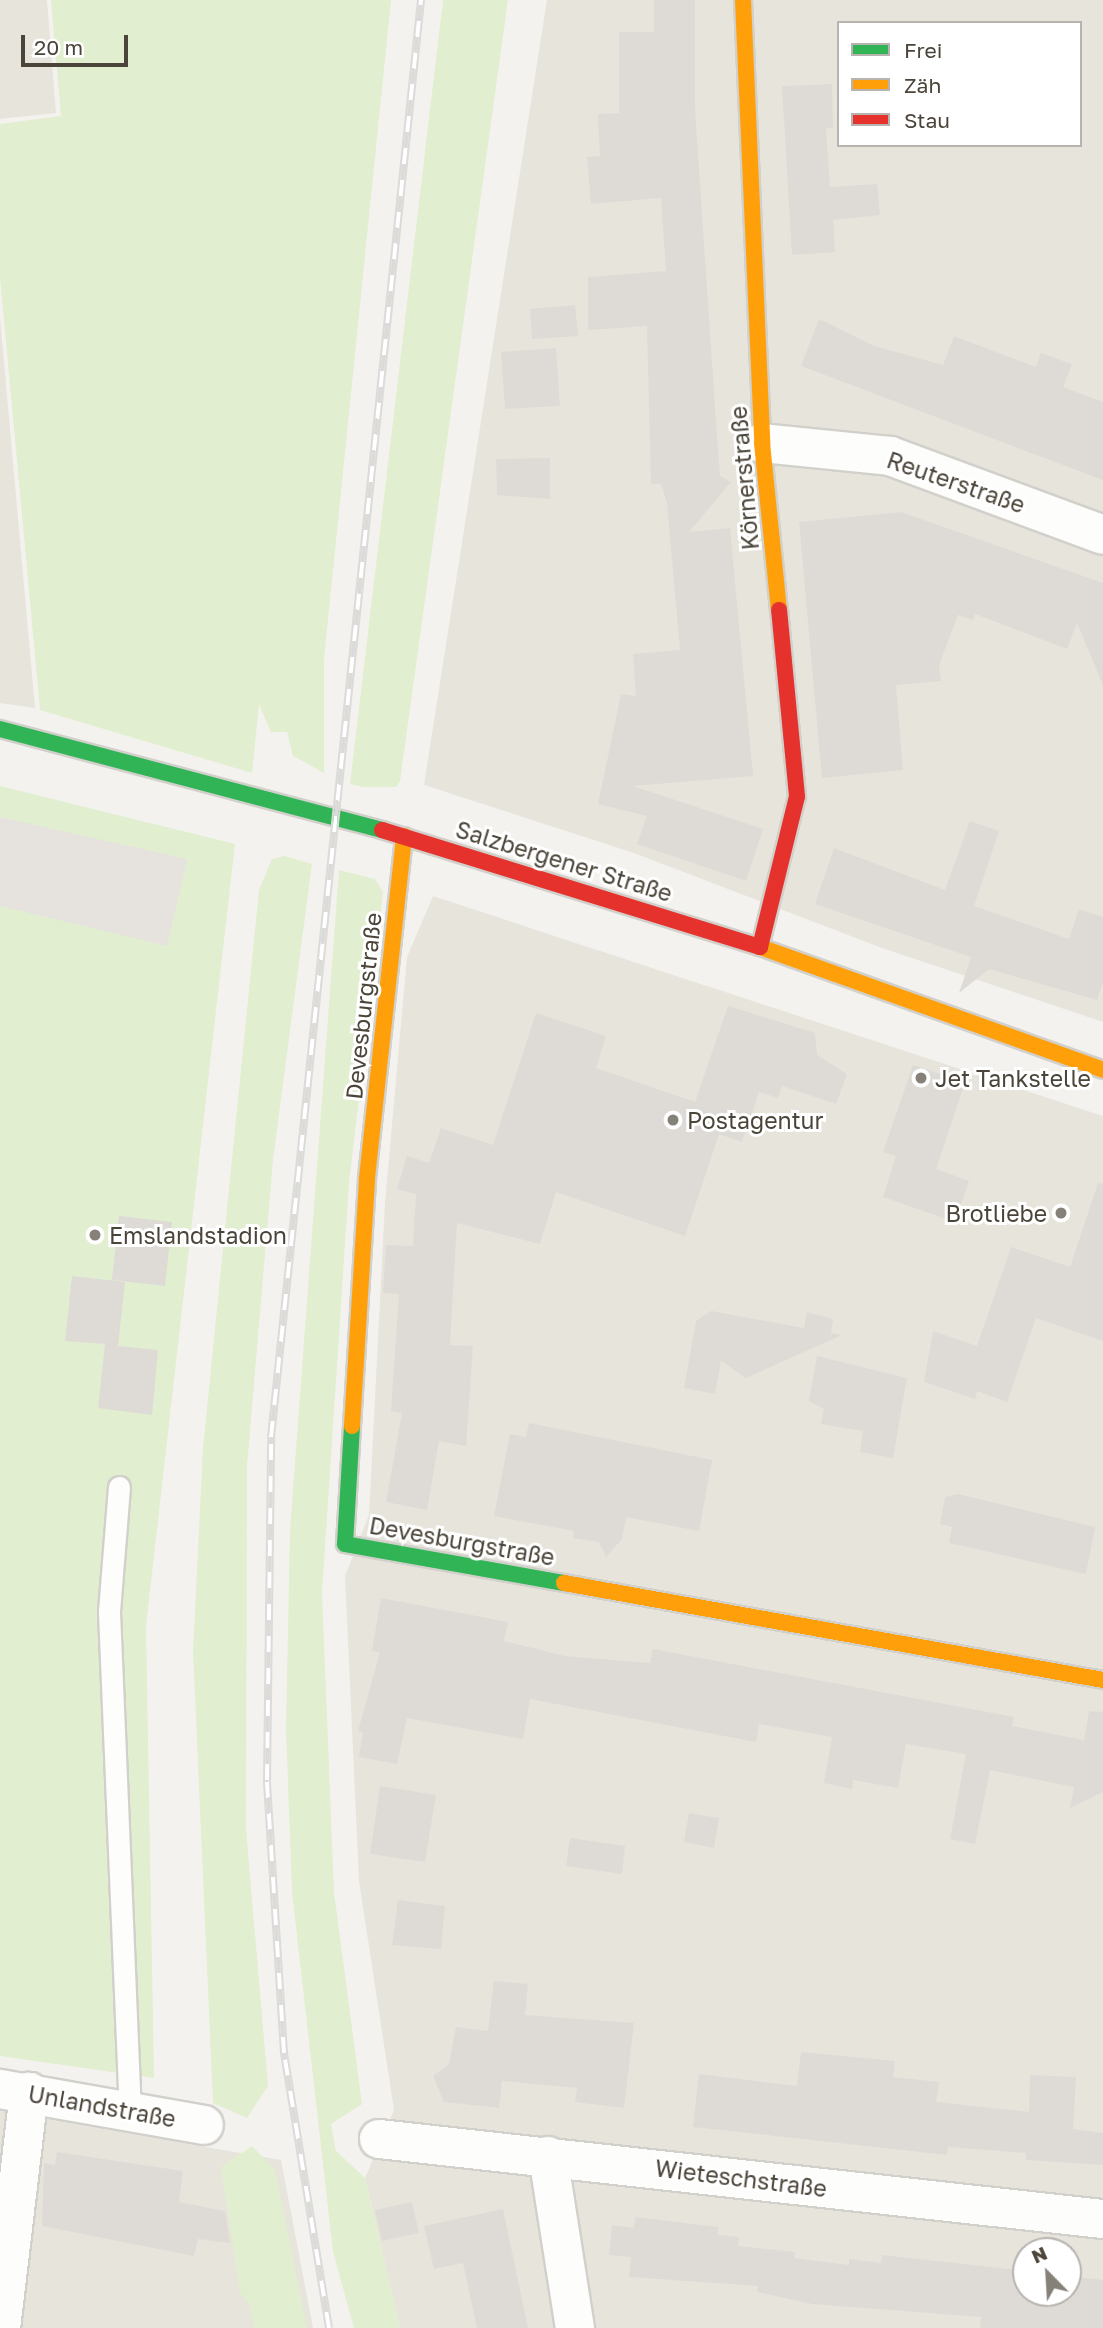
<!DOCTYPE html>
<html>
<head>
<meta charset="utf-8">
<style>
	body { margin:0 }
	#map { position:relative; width:1103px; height:2328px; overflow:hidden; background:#f4f2ee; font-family:"Golos Text",sans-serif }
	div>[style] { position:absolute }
	.residential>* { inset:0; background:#e7e4dc }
	.green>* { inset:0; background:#e1eecf }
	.parking>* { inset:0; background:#e6e3df }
	.building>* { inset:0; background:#dedbd6 }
	.roads { filter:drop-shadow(2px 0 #d2d0cb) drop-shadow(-2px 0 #d2d0cb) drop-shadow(0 2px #d2d0cb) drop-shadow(0 -2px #d2d0cb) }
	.lane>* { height:21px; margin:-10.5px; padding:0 10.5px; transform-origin:10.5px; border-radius:10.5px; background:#fdfdfc }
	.street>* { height:38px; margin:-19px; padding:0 19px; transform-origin:19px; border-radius:19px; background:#fdfdfc }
	.fast>* { height:16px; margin:-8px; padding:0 8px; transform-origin:8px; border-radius:8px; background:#30b455 }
	.slow>* { height:16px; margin:-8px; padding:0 8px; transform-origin:8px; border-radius:8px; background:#ff9f0a }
	.jam>* { height:16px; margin:-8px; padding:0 8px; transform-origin:8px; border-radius:8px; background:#e5322d }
	.rail>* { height:8px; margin-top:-4px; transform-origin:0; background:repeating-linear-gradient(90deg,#fff 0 16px,#dbdbda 0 32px); box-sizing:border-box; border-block:2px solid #dbdbda }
	.dots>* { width:19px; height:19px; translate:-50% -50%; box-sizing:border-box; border:4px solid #fff; border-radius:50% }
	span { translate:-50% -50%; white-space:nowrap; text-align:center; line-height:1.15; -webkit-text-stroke:6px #fff; paint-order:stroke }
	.street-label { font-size:23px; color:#4b4439 }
	.poi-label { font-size:23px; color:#4b4439 }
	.left { translate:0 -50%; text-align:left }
	.right { translate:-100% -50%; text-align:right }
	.legend { position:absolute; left:837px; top:21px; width:245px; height:126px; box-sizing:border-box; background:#fff; border:2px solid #b7b4b0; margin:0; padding:9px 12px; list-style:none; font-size:21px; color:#4b4439 }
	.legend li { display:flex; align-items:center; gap:14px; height:35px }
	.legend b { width:35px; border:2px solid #b7b4b0 }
	.north { position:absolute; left:1012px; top:2237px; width:70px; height:70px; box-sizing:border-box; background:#fff; border:2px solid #b7b4b0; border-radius:50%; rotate:336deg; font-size:19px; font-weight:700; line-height:28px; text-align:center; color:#4b4439 }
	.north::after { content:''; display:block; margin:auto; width:24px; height:32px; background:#868178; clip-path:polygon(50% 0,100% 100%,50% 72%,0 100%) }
	.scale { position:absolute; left:21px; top:35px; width:107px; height:32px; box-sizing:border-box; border:4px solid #4b4439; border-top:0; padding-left:9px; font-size:21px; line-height:24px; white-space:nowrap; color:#4b4439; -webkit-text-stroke:5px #fff; paint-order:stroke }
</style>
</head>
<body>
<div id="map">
	<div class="residential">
		<div style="clip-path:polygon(0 0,47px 0,56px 113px,0 119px)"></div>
		<div style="clip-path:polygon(evenodd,547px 0,1103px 0,1103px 1022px,882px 948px,634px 853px,424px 785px,547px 0,839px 23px,1080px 23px,1080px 145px,839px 145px,839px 23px)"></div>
		<div style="clip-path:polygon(0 317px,35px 708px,0 703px)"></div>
		<div style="clip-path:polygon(evenodd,433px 896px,1103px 1116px,1103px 2328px,400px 2328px,365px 2178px,394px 2110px,359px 1881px,345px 1576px,369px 1515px,385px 1203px,407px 957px,433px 896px,1026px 2251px,1068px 2251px,1068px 2293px,1026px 2293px,1026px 2251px)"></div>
		<div style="clip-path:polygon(0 2111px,281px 2160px,313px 2328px,0 2328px)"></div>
	</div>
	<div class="green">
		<div style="clip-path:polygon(51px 0,391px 0,324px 659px,324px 773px,293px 756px,287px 732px,271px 732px,259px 704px,252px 773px,40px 710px,0 277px,0 124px,61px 116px)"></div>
		<div style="clip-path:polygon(443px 0,508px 0,400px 781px,396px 787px,363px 787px,350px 784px)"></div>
		<div style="clip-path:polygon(0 786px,235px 844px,146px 1626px,154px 2078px,0 2056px)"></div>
		<div style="clip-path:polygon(285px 856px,312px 864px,273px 1160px,247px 1466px,246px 1829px,268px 2086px,247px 2118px,213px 2103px,193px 1651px,203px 1448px,259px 890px,272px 859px)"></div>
		<div style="clip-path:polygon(339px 870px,375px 879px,383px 892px,349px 1183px,322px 1593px,334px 1892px,362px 2104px,331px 2124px,336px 2151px,365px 2178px,400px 2328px,354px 2328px,333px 2252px,292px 1892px,286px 1729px,290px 1530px)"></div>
		<div style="clip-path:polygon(252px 2146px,275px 2170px,307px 2328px,254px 2328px,249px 2304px,240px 2293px,221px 2167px)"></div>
	</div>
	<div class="parking">
		<div style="clip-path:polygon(0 817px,187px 859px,167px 946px,0 906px)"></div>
	</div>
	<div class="building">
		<div style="clip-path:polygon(654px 0,695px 0,695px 109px,716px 422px,720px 476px,731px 482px,689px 532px,730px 528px,753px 776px,633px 786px,763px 829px,746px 881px,637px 844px,647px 816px,598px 804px,621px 694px,636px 696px,633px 654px,680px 650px,667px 503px,661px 484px,651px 484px,647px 326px,588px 330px,588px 277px,666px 271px,661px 198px,591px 204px,587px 157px,600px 156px,598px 114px,619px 113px,619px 32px,654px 32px)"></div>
		<div style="clip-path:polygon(832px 84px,833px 128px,826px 128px,830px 187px,877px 184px,880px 215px,833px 220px,835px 252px,792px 255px,782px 86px)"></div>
		<div style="clip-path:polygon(575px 305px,578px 336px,532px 339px,530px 309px)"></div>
		<div style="clip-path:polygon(819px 319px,874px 346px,943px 365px,954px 336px,1036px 367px,1041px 353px,1072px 364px,1063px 387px,1103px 402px,1103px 480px,801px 366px)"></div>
		<div style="clip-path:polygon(556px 348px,560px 406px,505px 409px,501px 352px)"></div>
		<div style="clip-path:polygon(550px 458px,550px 499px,497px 495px,496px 459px)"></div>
		<div style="clip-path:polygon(901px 512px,1103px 583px,1103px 685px,1077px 623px,1067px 649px,975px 614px,973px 620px,958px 615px,939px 665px,941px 681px,896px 685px,903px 770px,822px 778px,799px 522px)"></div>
		<div style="clip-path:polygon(970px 821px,999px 831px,974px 906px,1069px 939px,1079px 909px,1103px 917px,1103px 982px,1097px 1000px,989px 969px,959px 993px,971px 957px,815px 904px,834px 848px,945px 890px)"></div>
		<div style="clip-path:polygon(728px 1006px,815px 1033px,817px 1055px,847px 1074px,836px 1104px,782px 1086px,778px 1098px,759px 1092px,742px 1142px,719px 1134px,685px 1236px,556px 1192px,540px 1244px,457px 1223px,450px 1345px,473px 1346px,466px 1446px,439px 1441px,427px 1510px,386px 1502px,402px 1413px,391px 1411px,399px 1294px,383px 1293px,386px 1245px,413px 1246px,416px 1194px,397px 1189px,407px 1156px,429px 1163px,441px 1128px,493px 1145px,536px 1013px,606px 1036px,596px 1068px,695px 1102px)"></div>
		<div style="clip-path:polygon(913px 1065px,965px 1082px,936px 1169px,969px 1181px,955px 1222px,883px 1197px,896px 1156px,883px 1152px)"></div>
		<div style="clip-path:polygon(1098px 1183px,1103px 1184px,1103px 1341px,1036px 1318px,1007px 1402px,977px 1391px,975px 1399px,924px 1382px,933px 1331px,977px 1346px,1011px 1247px,1070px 1267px)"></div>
		<div style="clip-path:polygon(119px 1216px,172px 1222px,165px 1286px,112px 1280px)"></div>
		<div style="clip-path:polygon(72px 1276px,125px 1282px,118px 1346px,158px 1350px,152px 1415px,98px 1408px,105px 1344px,65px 1341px)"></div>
		<div style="clip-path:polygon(711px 1311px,804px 1328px,807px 1312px,833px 1319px,831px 1333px,842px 1335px,746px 1378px,721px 1361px,715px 1394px,684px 1388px,696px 1321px)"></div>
		<div style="clip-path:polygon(817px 1356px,907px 1378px,893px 1458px,860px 1452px,863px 1431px,821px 1424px,824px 1409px,809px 1401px)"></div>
		<div style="clip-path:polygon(529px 1423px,712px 1460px,699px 1531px,626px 1517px,622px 1539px,606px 1557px,599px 1542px,573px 1538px,574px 1531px,494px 1516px,510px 1434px,526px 1437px)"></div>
		<div style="clip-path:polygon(958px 1494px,1095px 1527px,1086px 1574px,949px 1543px,952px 1527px,940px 1524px,945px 1497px)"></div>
		<div style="clip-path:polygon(381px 1598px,508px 1622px,504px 1641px,565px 1656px,650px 1663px,653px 1649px,1014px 1717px,1012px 1726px,1084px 1740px,1089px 1711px,1103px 1712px,1103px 1792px,1070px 1808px,1074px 1787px,990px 1770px,975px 1844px,950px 1839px,966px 1754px,906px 1744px,898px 1788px,853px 1780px,852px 1789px,824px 1783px,832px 1737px,759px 1724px,756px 1742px,530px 1699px,523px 1739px,407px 1718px,397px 1764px,359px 1757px,363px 1732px,358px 1731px,380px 1652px,372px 1651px)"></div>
		<div style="clip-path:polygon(380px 1786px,436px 1795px,425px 1862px,370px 1854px)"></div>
		<div style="clip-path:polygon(689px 1813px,719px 1818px,714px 1848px,684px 1842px)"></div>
		<div style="clip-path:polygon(570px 1838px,625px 1846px,622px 1874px,566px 1866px)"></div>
		<div style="clip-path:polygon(398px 1900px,445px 1906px,441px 1949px,392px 1945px)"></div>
		<div style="clip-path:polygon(494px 1981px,528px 1984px,525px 2015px,634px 2023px,624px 2108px,575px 2102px,577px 2088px,502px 2081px,499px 2108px,444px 2102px,433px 2076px,449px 2064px,456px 2027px,488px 2031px)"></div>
		<div style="clip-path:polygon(801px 2052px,895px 2061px,893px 2077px,939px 2082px,936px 2102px,1029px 2112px,1030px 2075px,1076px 2077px,1073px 2129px,1103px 2133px,1103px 2165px,1026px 2160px,1026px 2153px,948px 2147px,947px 2155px,693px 2127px,699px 2074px,797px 2086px)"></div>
		<div style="clip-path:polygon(57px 2152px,183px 2171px,179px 2202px,225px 2211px,230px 2243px,198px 2239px,194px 2256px,42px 2226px,44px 2163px,55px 2165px)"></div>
		<div style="clip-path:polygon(412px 2202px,419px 2233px,382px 2241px,375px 2210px)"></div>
		<div style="clip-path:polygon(503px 2209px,528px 2328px,477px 2328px,463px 2263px,434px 2269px,424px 2226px)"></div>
		<div style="clip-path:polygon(635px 2217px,718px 2227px,718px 2235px,739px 2237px,738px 2246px,795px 2252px,794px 2258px,849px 2265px,849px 2259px,881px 2263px,882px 2255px,1026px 2271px,1026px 2293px,1068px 2293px,1068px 2276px,1103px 2280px,1103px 2328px,980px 2328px,981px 2317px,812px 2304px,757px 2292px,758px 2286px,629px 2277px,631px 2257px,609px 2255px,612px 2225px,634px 2228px)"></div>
	</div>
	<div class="roads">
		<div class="lane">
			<div style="left:119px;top:1487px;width:125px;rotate:94.6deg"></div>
			<div style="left:109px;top:1612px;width:495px;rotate:87.6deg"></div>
		</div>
		<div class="street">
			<div style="left:762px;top:443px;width:129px;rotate:5.8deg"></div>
			<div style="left:890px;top:456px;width:227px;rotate:20.3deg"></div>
			<div style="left:0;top:2089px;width:207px;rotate:10deg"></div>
			<div style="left:379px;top:2139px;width:728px;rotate:6.31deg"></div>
			<div style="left:548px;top:2156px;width:174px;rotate:81.1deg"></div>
			<div style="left:1px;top:2328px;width:238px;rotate:-83.2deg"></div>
		</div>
		<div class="fast">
			<div style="left:0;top:729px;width:395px;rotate:14.8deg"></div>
			<div style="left:352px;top:1426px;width:118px;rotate:93.4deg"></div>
			<div style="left:345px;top:1544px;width:222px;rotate:10.1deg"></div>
		</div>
		<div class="slow">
			<div style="left:743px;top:0;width:443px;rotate:87.5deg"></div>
			<div style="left:762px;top:443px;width:168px;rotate:84.2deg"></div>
			<div style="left:760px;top:947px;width:364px;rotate:19.7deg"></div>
			<div style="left:352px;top:1426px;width:248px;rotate:-86.5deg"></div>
			<div style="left:367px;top:1178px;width:344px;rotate:-83.8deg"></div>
			<div style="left:564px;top:1583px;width:548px;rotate:10.2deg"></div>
		</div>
		<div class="jam">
			<div style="left:382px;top:830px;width:396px;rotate:17.2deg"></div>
			<div style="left:760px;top:947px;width:155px;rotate:-76.2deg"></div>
			<div style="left:797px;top:796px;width:187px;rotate:-95.5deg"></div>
		</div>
	</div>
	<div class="rail">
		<div style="left:329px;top:2328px;width:279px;rotate:-99.3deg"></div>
		<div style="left:284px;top:2053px;width:274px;rotate:-93.6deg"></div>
		<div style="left:267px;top:1780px;width:343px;rotate:-89.3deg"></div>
		<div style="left:271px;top:1437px;width:1445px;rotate:-84.04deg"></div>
	</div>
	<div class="dots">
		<div style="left:921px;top:1078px;background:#868178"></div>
		<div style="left:673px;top:1120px;background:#868178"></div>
		<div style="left:1061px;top:1213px;background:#868178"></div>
		<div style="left:95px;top:1235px;background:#868178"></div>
	</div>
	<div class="street-label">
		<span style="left:744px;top:478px;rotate:-95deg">Körnerstraße</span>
		<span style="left:956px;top:482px;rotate:19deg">Reuterstraße</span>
		<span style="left:564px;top:861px;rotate:17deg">Salzbergener Straße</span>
		<span style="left:363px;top:1006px;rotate:-84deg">Devesburgstraße</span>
		<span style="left:462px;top:1541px;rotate:10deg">Devesburgstraße</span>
		<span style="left:102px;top:2106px;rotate:10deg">Unlandstraße</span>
		<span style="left:741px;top:2178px;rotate:7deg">Wieteschstraße</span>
	</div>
	<div class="poi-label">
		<span class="left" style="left:935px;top:1078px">Jet Tankstelle</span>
		<span class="left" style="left:687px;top:1120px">Postagentur</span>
		<span class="right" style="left:1047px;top:1213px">Brotliebe</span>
		<span class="left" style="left:109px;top:1235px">Emslandstadion</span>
	</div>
	<ul class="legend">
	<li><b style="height:9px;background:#30b455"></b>Frei</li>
	<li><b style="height:9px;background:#ff9f0a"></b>Zäh</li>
	<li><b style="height:9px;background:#e5322d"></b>Stau</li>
	</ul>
	<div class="north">N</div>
	<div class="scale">20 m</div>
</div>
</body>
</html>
